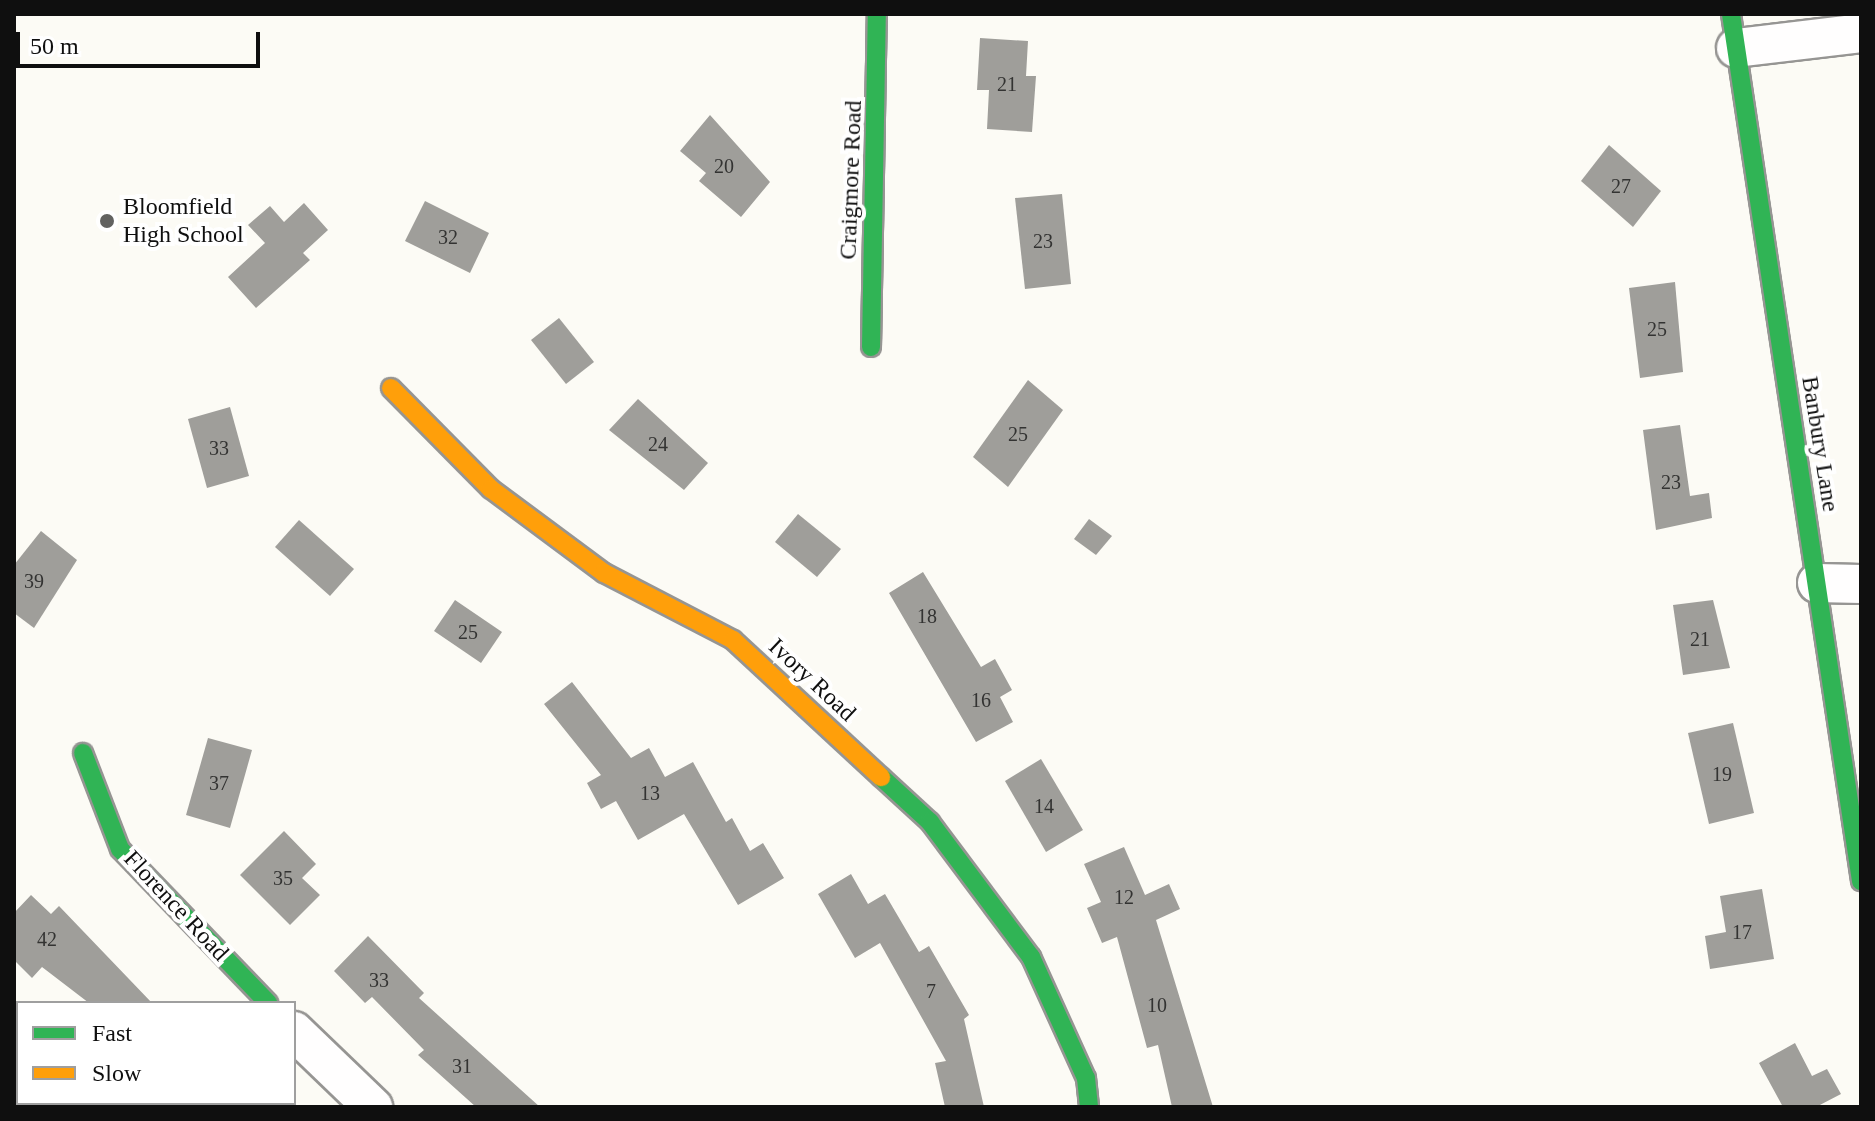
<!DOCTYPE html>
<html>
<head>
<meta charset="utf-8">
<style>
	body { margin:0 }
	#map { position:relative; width:1875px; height:1121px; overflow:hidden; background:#fcfbf5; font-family:Georgia,serif }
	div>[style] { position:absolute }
	.green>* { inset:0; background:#e5f1d6 }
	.building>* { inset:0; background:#9f9e9a }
	.roads { filter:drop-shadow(2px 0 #969593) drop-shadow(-2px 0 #969593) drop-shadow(0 2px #969593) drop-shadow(0 -2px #969593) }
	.street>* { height:38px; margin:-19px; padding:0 19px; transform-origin:19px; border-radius:19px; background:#fffefe }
	.fast>* { height:18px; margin:-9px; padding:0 9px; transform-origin:9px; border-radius:9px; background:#30b455 }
	.slow>* { height:18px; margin:-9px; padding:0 9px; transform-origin:9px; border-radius:9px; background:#ff9f0a }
	.dots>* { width:22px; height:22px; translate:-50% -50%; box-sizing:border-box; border:4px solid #fff; border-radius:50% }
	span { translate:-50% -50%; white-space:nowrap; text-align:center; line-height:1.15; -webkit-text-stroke:8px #fff; paint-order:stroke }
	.number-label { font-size:20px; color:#333332 }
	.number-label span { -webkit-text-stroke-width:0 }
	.street-label { font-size:24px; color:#0f0f0f }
	.poi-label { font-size:24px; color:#0f0f0f }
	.left { translate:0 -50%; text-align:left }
	.frame { position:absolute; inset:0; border:16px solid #0f0f0f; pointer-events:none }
	.legend { position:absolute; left:16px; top:1001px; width:280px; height:104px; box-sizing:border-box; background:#fff; border:2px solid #9f9f9f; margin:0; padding:10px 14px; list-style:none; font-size:24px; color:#0f0f0f }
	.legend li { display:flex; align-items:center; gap:16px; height:40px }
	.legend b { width:40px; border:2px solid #9f9f9f }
	.scale { position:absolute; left:16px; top:32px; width:244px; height:36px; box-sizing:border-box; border:4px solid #0f0f0f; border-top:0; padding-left:10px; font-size:24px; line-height:28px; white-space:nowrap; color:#0f0f0f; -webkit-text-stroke:6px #fff; paint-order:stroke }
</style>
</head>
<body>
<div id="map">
	<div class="green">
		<div style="clip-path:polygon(14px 1009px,18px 1103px,118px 1107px,14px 1107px)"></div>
	</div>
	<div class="building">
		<div style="clip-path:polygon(980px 38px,1028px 41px,1026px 76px,1036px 76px,1032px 132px,987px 129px,989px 90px,977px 90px)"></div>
		<div style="clip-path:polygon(710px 115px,770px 182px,741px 217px,699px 181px,706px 173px,680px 151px)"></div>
		<div style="clip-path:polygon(1609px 145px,1661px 191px,1633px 227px,1581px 181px)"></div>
		<div style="clip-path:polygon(1062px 194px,1071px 284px,1025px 289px,1015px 198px)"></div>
		<div style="clip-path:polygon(425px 201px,489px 233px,470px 273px,405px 241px)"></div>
		<div style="clip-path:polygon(304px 203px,328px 230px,303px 253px,310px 260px,256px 308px,228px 277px,265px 243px,248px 225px,270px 206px,284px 222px)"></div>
		<div style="clip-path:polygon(1675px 282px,1683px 372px,1640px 378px,1629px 288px)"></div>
		<div style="clip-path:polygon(559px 318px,594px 362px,566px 384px,531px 340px)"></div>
		<div style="clip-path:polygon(1028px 380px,1063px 410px,1008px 487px,973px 457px)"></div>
		<div style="clip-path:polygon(638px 399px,708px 463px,684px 490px,609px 430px)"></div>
		<div style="clip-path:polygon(230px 407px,249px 476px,207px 488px,188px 419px)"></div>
		<div style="clip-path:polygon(1680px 425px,1690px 496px,1709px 493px,1712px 518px,1656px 530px,1643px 430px)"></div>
		<div style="clip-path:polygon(798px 514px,841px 549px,817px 577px,775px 542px)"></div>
		<div style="clip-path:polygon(1089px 519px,1112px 536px,1096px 555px,1074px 539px)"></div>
		<div style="clip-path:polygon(299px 520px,354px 569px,330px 596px,275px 547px)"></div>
		<div style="clip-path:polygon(41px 531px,77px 560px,34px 628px,14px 613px,14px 565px)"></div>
		<div style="clip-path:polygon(923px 572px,981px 667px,995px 659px,1012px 690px,1000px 697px,1013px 722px,976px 742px,889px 593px)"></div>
		<div style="clip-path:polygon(455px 600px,502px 632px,481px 663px,434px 631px)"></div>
		<div style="clip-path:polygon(1713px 600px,1730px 668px,1683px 675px,1673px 605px)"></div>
		<div style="clip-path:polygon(572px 682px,631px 758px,649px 748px,665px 777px,693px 762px,726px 822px,732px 818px,750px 851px,763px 843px,784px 878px,738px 905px,684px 814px,638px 840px,616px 801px,601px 809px,587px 783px,601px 775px,544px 704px)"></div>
		<div style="clip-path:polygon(1733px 723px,1754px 813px,1709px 824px,1688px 733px)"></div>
		<div style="clip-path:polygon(208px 738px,252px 750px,230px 828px,186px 815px)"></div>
		<div style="clip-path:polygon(1041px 759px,1083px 830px,1046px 852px,1005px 781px)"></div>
		<div style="clip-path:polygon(284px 831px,316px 864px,302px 878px,320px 895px,290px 925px,240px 875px)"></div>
		<div style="clip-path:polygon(1124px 847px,1145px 895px,1169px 884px,1180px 909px,1156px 920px,1213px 1107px,1172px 1107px,1158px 1045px,1147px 1048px,1117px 937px,1102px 943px,1087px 908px,1101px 902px,1084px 864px)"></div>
		<div style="clip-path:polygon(851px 874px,868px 904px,885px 894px,919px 952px,929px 946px,969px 1015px,964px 1019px,984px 1107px,945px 1107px,935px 1063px,946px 1061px,880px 943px,855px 958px,818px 894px)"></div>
		<div style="clip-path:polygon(1762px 889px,1774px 959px,1710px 969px,1705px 936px,1726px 932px,1720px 896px)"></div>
		<div style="clip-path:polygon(31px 895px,51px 914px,59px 906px,152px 1003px,89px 1003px,42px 967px,32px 978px,14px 960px,14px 913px)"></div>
		<div style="clip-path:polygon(368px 936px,424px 993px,419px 998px,540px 1107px,476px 1107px,418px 1055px,424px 1050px,372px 997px,365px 1003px,334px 971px)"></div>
		<div style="clip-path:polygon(1795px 1043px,1812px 1076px,1827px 1069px,1841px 1094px,1816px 1107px,1783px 1107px,1759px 1063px)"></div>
	</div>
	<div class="roads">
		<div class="street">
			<div style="left:1736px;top:48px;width:126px;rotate:-6.8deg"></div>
			<div style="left:1817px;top:583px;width:44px;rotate:1.3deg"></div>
			<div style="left:294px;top:1031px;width:110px;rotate:43.9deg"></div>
		</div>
		<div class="fast">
			<div style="left:1731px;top:14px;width:877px;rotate:81.47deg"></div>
			<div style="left:871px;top:347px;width:333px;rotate:-89deg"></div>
			<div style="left:83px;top:753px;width:103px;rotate:68.9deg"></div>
			<div style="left:120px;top:849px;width:214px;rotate:46.1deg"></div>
			<div style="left:881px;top:777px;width:67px;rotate:42.6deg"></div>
			<div style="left:930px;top:822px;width:169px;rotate:53.2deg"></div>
			<div style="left:1031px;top:957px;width:133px;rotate:65.6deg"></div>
			<div style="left:1086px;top:1078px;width:29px;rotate:84deg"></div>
		</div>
		<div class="slow">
			<div style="left:391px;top:388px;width:142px;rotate:45.3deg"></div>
			<div style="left:491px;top:489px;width:141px;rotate:36.6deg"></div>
			<div style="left:604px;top:573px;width:145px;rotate:27.4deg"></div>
			<div style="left:733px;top:640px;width:202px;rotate:42.8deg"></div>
		</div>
	</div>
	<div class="dots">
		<div style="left:107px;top:221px;background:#626260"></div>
	</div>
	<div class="number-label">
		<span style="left:1007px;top:84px">21</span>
		<span style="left:724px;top:166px">20</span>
		<span style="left:1621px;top:186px">27</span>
		<span style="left:448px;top:237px">32</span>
		<span style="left:1043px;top:241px">23</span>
		<span style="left:1657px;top:329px">25</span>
		<span style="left:1018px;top:434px">25</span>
		<span style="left:658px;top:444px">24</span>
		<span style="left:219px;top:448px">33</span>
		<span style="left:1671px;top:482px">23</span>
		<span style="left:34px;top:581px">39</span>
		<span style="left:927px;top:616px">18</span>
		<span style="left:468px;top:632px">25</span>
		<span style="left:1700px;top:639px">21</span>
		<span style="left:981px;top:700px">16</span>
		<span style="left:1722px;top:774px">19</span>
		<span style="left:219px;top:783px">37</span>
		<span style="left:650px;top:793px">13</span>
		<span style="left:1044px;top:806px">14</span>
		<span style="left:283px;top:878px">35</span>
		<span style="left:1124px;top:897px">12</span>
		<span style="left:1742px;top:932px">17</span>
		<span style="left:47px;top:939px">42</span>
		<span style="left:379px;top:980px">33</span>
		<span style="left:931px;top:991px">7</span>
		<span style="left:1157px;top:1005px">10</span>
		<span style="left:462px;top:1066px">31</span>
	</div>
	<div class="street-label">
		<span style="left:851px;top:180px;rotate:-88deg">Craigmore Road</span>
		<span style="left:1820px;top:444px;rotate:81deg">Banbury Lane</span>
		<span style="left:812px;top:680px;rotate:43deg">Ivory Road</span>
		<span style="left:176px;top:906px;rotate:47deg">Florence Road</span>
	</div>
	<div class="poi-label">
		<span class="left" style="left:123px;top:221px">Bloomfield<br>High School</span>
	</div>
	<div class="frame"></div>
	<ul class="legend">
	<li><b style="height:10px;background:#30b455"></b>Fast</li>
	<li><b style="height:10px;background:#ff9f0a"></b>Slow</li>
	</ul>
	<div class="scale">50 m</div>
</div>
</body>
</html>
